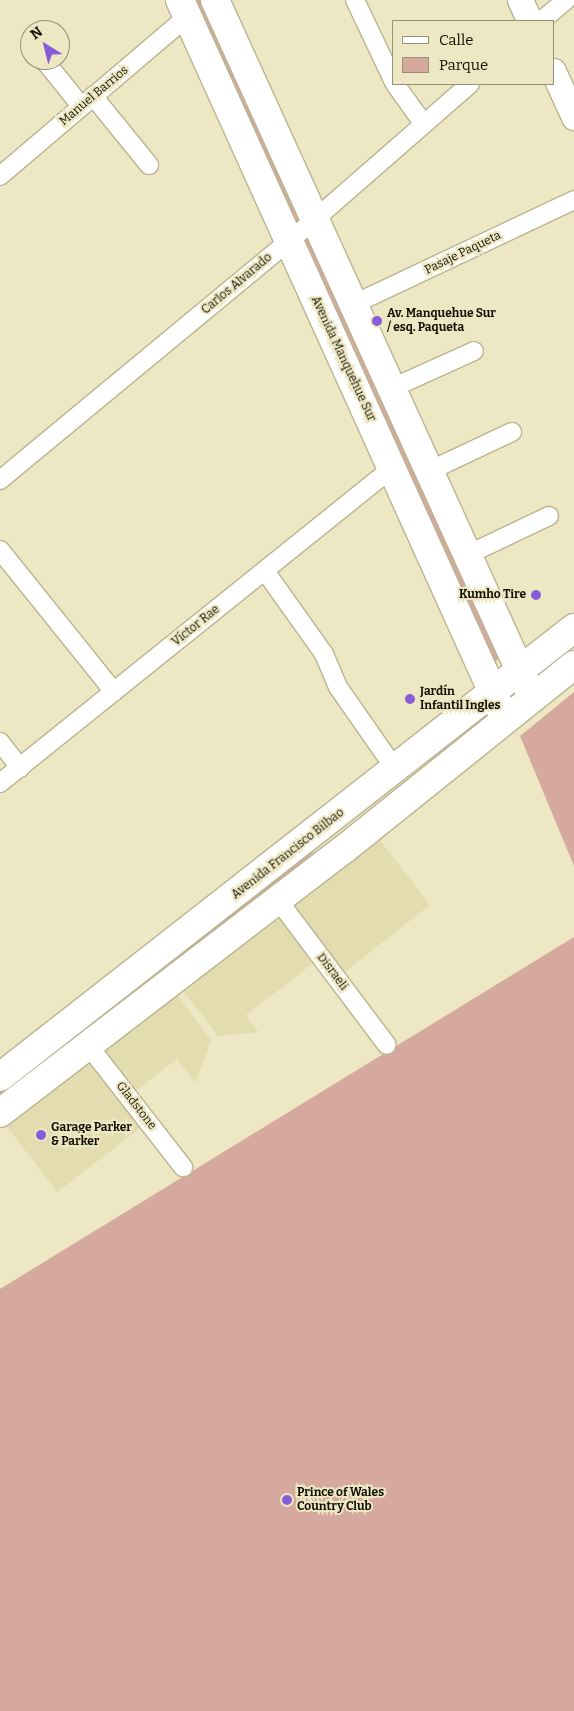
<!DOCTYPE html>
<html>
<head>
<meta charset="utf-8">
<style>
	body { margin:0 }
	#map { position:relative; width:574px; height:1711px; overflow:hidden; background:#ede7c3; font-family:Bitter,serif }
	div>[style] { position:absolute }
	.built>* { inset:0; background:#e3dcb0 }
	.green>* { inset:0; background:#d5a99e }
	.roads { filter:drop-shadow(1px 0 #bab491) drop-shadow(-1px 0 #bab491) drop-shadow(0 1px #bab491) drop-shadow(0 -1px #bab491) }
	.minor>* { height:18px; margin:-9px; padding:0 9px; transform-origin:9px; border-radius:9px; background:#fff }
	.secondary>* { height:25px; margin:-12.5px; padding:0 12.5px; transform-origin:12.5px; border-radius:12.5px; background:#fff }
	.primary>* { height:28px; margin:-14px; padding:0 14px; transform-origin:14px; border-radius:14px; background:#fff }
	.dots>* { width:14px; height:14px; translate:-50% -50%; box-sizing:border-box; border:2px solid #ede7c3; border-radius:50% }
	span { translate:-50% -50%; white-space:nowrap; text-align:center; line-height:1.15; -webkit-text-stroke:4px #ede7c3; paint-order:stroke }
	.street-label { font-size:12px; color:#131105 }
	.poi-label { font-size:12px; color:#131105; font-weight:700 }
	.left { translate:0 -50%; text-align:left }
	.right { translate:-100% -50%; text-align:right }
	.legend { position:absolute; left:392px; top:20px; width:162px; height:65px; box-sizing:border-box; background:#ede7c3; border:1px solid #969177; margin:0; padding:6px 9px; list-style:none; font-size:15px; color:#131105 }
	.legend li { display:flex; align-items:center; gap:10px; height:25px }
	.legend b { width:25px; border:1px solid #969177 }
	.north { position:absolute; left:20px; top:20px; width:50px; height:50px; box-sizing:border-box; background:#ede7c3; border:1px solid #969177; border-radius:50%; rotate:324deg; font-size:14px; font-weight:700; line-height:20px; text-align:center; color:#131105 }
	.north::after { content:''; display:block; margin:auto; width:18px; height:22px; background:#875dd7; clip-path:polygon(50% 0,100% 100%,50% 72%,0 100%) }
</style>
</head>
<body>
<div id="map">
	<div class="built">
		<div style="clip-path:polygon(376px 835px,430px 905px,342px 974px,293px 905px)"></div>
		<div style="clip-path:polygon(275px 917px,283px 921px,315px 962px,246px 1015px,258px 1032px,218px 1036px,181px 988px)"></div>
		<div style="clip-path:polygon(176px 993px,211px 1040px,195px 1083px,177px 1059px,133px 1093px,103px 1048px)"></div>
		<div style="clip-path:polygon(87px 1061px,142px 1127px,57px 1192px,4px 1123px)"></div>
	</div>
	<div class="green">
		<div style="clip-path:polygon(194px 0,204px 0,502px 657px,494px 662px)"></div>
		<div style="clip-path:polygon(574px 692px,574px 866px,520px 736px)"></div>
		<div style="clip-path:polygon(325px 840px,303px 863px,0 1099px,0 1092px)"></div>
		<div style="clip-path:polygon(574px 937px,574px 1711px,0 1711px,0 1289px)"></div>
	</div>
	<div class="roads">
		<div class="minor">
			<div style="left:355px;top:0;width:89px;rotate:64.6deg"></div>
			<div style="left:541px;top:21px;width:33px;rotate:-40deg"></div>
			<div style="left:44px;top:60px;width:59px;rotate:51.2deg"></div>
			<div style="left:395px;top:84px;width:48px;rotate:54.3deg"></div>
			<div style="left:93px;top:96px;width:89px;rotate:50.9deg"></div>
			<div style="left:0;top:176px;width:247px;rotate:-40.4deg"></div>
			<div style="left:352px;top:305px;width:246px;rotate:-25.3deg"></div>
			<div style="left:390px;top:389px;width:92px;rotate:-24.3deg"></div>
			<div style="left:427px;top:472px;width:94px;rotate:-25.2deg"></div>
			<div style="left:0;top:480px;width:408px;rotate:-39.6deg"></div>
			<div style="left:314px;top:220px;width:207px;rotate:-41.1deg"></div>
			<div style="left:0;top:550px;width:182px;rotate:51.2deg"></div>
			<div style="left:465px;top:556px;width:93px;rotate:-25.5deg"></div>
			<div style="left:265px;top:571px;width:102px;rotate:54.6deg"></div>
			<div style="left:324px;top:654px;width:36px;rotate:67deg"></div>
			<div style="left:338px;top:687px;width:101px;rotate:55.1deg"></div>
			<div style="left:0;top:742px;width:33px;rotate:52deg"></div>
			<div style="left:0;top:783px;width:503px;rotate:-38.78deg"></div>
			<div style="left:278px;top:900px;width:181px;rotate:53.1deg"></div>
			<div style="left:88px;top:1045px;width:155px;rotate:52.1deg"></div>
		</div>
		<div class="secondary">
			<div style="left:520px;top:0;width:23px;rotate:65deg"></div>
			<div style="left:553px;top:71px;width:51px;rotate:65.5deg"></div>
		</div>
		<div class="primary">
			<div style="left:180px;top:0;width:789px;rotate:65.68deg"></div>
			<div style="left:215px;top:0;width:766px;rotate:65.54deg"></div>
			<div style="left:0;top:1077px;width:729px;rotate:-38.03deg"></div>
			<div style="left:0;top:1113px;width:432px;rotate:-37.5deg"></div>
			<div style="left:343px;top:850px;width:296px;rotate:-38.7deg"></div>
		</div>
	</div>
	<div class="dots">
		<div style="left:377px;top:321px;background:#875dd7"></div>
		<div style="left:536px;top:595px;background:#875dd7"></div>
		<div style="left:410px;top:699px;background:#875dd7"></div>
		<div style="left:41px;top:1135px;background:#875dd7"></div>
		<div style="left:287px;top:1500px;background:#875dd7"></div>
	</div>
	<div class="street-label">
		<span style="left:94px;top:96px;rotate:-40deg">Manuel Barrios</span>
		<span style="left:463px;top:253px;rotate:-26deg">Pasaje Paqueta</span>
		<span style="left:237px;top:284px;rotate:-40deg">Carlos Alvarado</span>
		<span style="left:343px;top:359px;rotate:65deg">Avenida Manquehue Sur</span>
		<span style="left:196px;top:626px;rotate:-39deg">Víctor Rae</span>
		<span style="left:288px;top:854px;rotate:-38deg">Avenida Francisco Bilbao</span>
		<span style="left:332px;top:972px;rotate:53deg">Disraeli</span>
		<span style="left:136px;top:1106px;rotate:52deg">Gladstone</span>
	</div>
	<div class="poi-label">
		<span class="left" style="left:387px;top:321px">Av. Manquehue Sur<br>/ esq. Paqueta</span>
		<span class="right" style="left:526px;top:595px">Kumho Tire</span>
		<span class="left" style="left:420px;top:699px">Jardín<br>Infantil Ingles</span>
		<span class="left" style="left:51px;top:1135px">Garage Parker<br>&amp; Parker</span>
		<span class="left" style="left:297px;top:1500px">Prince of Wales<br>Country Club</span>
	</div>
	<ul class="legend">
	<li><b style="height:6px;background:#fff"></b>Calle</li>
	<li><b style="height:14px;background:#d5a99e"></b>Parque</li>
	</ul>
	<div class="north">N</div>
</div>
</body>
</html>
